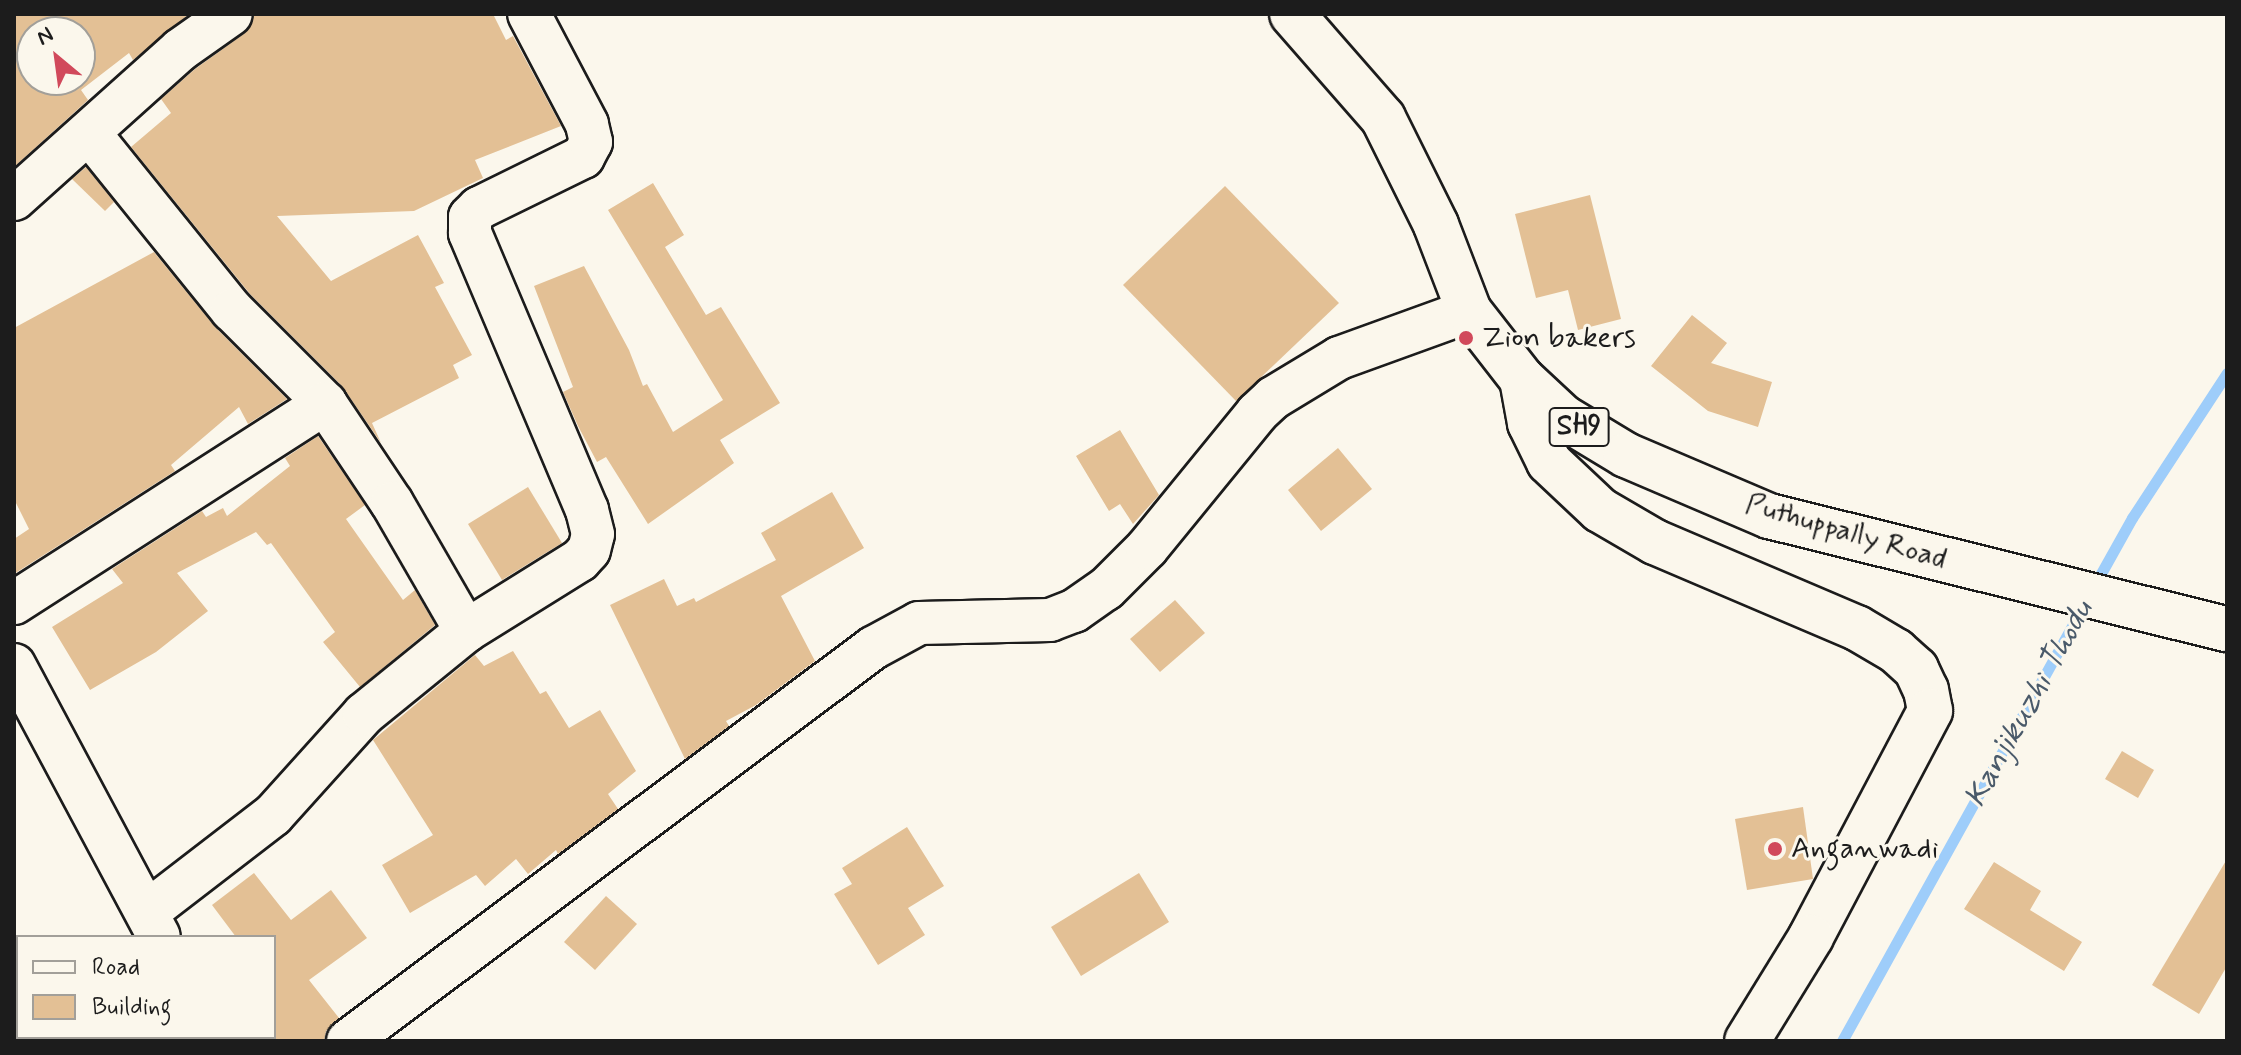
<!DOCTYPE html>
<html>
<head>
<meta charset="utf-8">
<style>
	body { margin:0 }
	#map { position:relative; width:2241px; height:1055px; overflow:hidden; background:#fbf7ec; font-family:Mynerve,sans-serif }
	div>[style] { position:absolute }
	.stream>* { height:11px; margin:-5.5px; padding:0 5.5px; transform-origin:5.5px; border-radius:5.5px; background:#9ecdfa }
	.building>* { inset:0; background:#e3c095 }
	.roads { filter:drop-shadow(2px 0 #1c1c1c) drop-shadow(-2px 0 #1c1c1c) drop-shadow(0 2px #1c1c1c) drop-shadow(0 -2px #1c1c1c) }
	.minor>* { height:42px; margin:-21px; padding:0 21px; transform-origin:21px; border-radius:21px; background:#fbf7ec }
	.tertiary>* { height:44px; margin:-22px; padding:0 22px; transform-origin:22px; border-radius:22px; background:#fbf7ec }
	.primary>* { height:44px; margin:-22px; padding:0 22px; transform-origin:22px; border-radius:22px; background:#fbf7ec }
	.dots>* { width:22px; height:22px; translate:-50% -50%; box-sizing:border-box; border:4px solid #fbf7ec; border-radius:50% }
	span { translate:-50% -50%; white-space:nowrap; text-align:center; line-height:1.15; -webkit-text-stroke:6px #fbf7ec; paint-order:stroke }
	.shield-label span { padding:2px 6px; background:#fbf7ec; border:2px solid; border-radius:6px; -webkit-text-stroke-width:0 }
	.shield-label { font-size:28px; color:#1c1c1c; font-weight:700 }
	.poi-label { font-size:30px; color:#1c1c1c }
	.left { translate:0 -50%; text-align:left }
	.street-label { font-size:30px; color:#1c1c1c }
	.water-label { font-size:32px; color:#4a5a6a; font-style:italic }
	.frame { position:absolute; inset:0; border:16px solid #1c1c1c; pointer-events:none }
	.legend { position:absolute; left:16px; top:935px; width:260px; height:104px; box-sizing:border-box; background:#fbf7ec; border:2px solid #a29f99; margin:0; padding:10px 14px; list-style:none; font-size:24px; color:#1c1c1c }
	.legend li { display:flex; align-items:center; gap:16px; height:40px }
	.legend b { width:40px; border:2px solid #a29f99 }
	.north { position:absolute; left:16px; top:16px; width:80px; height:80px; box-sizing:border-box; background:#fbf7ec; border:2px solid #a29f99; border-radius:50%; rotate:331deg; font-size:22px; font-weight:700; line-height:32px; text-align:center; color:#1c1c1c }
	.north::after { content:''; display:block; margin:auto; width:28px; height:36px; background:#d1495b; clip-path:polygon(50% 0,100% 100%,50% 72%,0 100%) }
</style>
</head>
<body>
<div id="map">
	<div class="stream">
		<div style="left:2094px;top:586px;width:78px;rotate:-60.8deg"></div>
		<div style="left:2132px;top:518px;width:173px;rotate:-56.8deg"></div>
		<div style="left:1842px;top:1041px;width:499px;rotate:-61deg"></div>
	</div>
	<div class="building">
		<div style="clip-path:polygon(evenodd,14px 14px,189px 14px,133px 60px,129px 53px,81px 90px,88px 100px,14px 167px,14px 14px,32px 32px,80px 32px,80px 80px,32px 80px,32px 32px)"></div>
		<div style="clip-path:polygon(255px 14px,493px 14px,506px 40px,513px 36px,561px 126px,475px 160px,483px 178px,414px 211px,277px 216px,331px 281px,418px 235px,444px 283px,435px 287px,472px 355px,453px 365px,459px 378px,372px 423px,381px 443px,342px 386px,250px 294px,131px 147px,171px 113px,161px 99px,195px 69px,245px 33px)"></div>
		<div style="clip-path:polygon(86px 167px,114px 202px,105px 211px,72px 179px)"></div>
		<div style="clip-path:polygon(653px 183px,684px 235px,665px 247px,706px 315px,721px 307px,780px 403px,720px 440px,734px 463px,648px 524px,606px 457px,597px 462px,578px 426px,563px 392px,573px 387px,534px 286px,584px 266px,629px 350px,643px 386px,647px 384px,673px 432px,723px 400px,608px 210px)"></div>
		<div style="clip-path:polygon(1225px 186px,1339px 303px,1236px 401px,1123px 285px)"></div>
		<div style="clip-path:polygon(1590px 195px,1621px 319px,1578px 330px,1568px 290px,1536px 298px,1515px 214px)"></div>
		<div style="clip-path:polygon(154px 252px,215px 327px,287px 399px,248px 424px,239px 407px,171px 465px,175px 471px,14px 574px,14px 539px,29px 529px,14px 499px,14px 328px)"></div>
		<div style="clip-path:polygon(1692px 315px,1727px 343px,1711px 363px,1772px 382px,1758px 427px,1708px 411px,1651px 366px)"></div>
		<div style="clip-path:polygon(1120px 430px,1159px 495px,1133px 524px,1120px 504px,1109px 511px,1076px 456px)"></div>
		<div style="clip-path:polygon(318px 436px,365px 505px,346px 519px,403px 600px,415px 590px,435px 625px,360px 687px,323px 642px,335px 632px,271px 543px,267px 545px,256px 532px,177px 573px,208px 611px,156px 652px,90px 690px,52px 627px,123px 583px,112px 569px,202px 511px,206px 517px,223px 508px,227px 516px,290px 466px,285px 458px)"></div>
		<div style="clip-path:polygon(1338px 448px,1372px 489px,1321px 531px,1288px 490px)"></div>
		<div style="clip-path:polygon(528px 487px,562px 543px,502px 580px,468px 524px)"></div>
		<div style="clip-path:polygon(832px 492px,864px 548px,781px 596px,815px 661px,756px 705px,726px 721px,729px 726px,685px 759px,610px 605px,664px 579px,677px 606px,694px 598px,696px 602px,776px 560px,761px 533px)"></div>
		<div style="clip-path:polygon(1175px 600px,1205px 633px,1160px 672px,1130px 639px)"></div>
		<div style="clip-path:polygon(513px 651px,540px 694px,546px 691px,569px 728px,600px 710px,636px 771px,608px 794px,618px 809px,558px 854px,556px 850px,528px 874px,516px 859px,485px 886px,476px 875px,410px 913px,382px 865px,433px 835px,373px 740px,475px 655px,484px 666px)"></div>
		<div style="clip-path:polygon(2122px 751px,2154px 770px,2138px 798px,2105px 779px)"></div>
		<div style="clip-path:polygon(1803px 807px,1813px 879px,1747px 890px,1735px 819px)"></div>
		<div style="clip-path:polygon(907px 827px,944px 886px,908px 908px,925px 935px,878px 965px,834px 894px,852px 884px,842px 868px)"></div>
		<div style="clip-path:polygon(2227px 859px,2227px 966px,2199px 1014px,2152px 985px)"></div>
		<div style="clip-path:polygon(1994px 862px,2041px 891px,2030px 910px,2082px 942px,2064px 971px,1964px 909px)"></div>
		<div style="clip-path:polygon(254px 873px,291px 920px,331px 890px,367px 938px,309px 980px,339px 1018px,326px 1031px,324px 1041px,274px 1041px,274px 937px,236px 937px,212px 905px)"></div>
		<div style="clip-path:polygon(1139px 873px,1169px 922px,1081px 976px,1051px 927px)"></div>
		<div style="clip-path:polygon(606px 896px,637px 924px,595px 970px,564px 942px)"></div>
	</div>
	<div class="roads">
		<div class="minor">
			<div style="left:89px;top:133px;width:228px;rotate:51.1deg"></div>
			<div style="left:232px;top:310px;width:132px;rotate:45deg"></div>
			<div style="left:325px;top:403px;width:120px;rotate:56.2deg"></div>
			<div style="left:392px;top:503px;width:148px;rotate:60deg"></div>
			<div style="left:14px;top:199px;width:223px;rotate:-41.9deg"></div>
			<div style="left:180px;top:50px;width:62px;rotate:-35.2deg"></div>
			<div style="left:14px;top:603px;width:370px;rotate:-32.7deg"></div>
			<div style="left:14px;top:665px;width:307px;rotate:61.9deg"></div>
			<div style="left:147px;top:912px;width:159px;rotate:-37.6deg"></div>
			<div style="left:273px;top:815px;width:136px;rotate:-48deg"></div>
			<div style="left:364px;top:714px;width:132px;rotate:-39.1deg"></div>
			<div style="left:466px;top:631px;width:134px;rotate:-31.9deg"></div>
			<div style="left:580px;top:560px;width:13px;rotate:-48deg"></div>
			<div style="left:589px;top:550px;width:16px;rotate:-76deg"></div>
			<div style="left:593px;top:534px;width:25px;rotate:-104deg"></div>
			<div style="left:587px;top:510px;width:301px;rotate:-112.9deg"></div>
			<div style="left:470px;top:233px;width:16px;rotate:-90deg"></div>
			<div style="left:470px;top:217px;width:13px;rotate:-45deg"></div>
			<div style="left:479px;top:208px;width:116px;rotate:-26.1deg"></div>
			<div style="left:583px;top:157px;width:17px;rotate:-62deg"></div>
			<div style="left:591px;top:142px;width:18px;rotate:-103deg"></div>
			<div style="left:587px;top:124px;width:124px;rotate:-117.8deg"></div>
			<div style="left:211px;top:1037px;width:4px;rotate:63deg"></div>
			<div style="left:348px;top:1041px;width:656px;rotate:-36.82deg"></div>
			<div style="left:873px;top:648px;width:52px;rotate:-28.5deg"></div>
			<div style="left:919px;top:623px;width:131px;rotate:-1.3deg"></div>
			<div style="left:1050px;top:620px;width:26px;rotate:-21deg"></div>
			<div style="left:1074px;top:611px;width:39px;rotate:-35deg"></div>
			<div style="left:1106px;top:589px;width:58px;rotate:-45deg"></div>
			<div style="left:1147px;top:548px;width:174px;rotate:-50.8deg"></div>
			<div style="left:1257px;top:413px;width:22px;rotate:-43deg"></div>
			<div style="left:1273px;top:398px;width:77px;rotate:-31.2deg"></div>
			<div style="left:1339px;top:358px;width:138px;rotate:-19.9deg"></div>
		</div>
		<div class="tertiary">
			<div style="left:1522px;top:379px;width:45px;rotate:79.7deg"></div>
			<div style="left:1530px;top:423px;width:43px;rotate:64deg"></div>
			<div style="left:1549px;top:462px;width:70px;rotate:43.3deg"></div>
			<div style="left:1600px;top:510px;width:64px;rotate:30.2deg"></div>
			<div style="left:1655px;top:542px;width:220px;rotate:23.1deg"></div>
			<div style="left:1857px;top:628px;width:45px;rotate:30.5deg"></div>
			<div style="left:1896px;top:651px;width:27px;rotate:42deg"></div>
			<div style="left:1916px;top:669px;width:23px;rotate:65deg"></div>
			<div style="left:1926px;top:690px;width:21px;rotate:79deg"></div>
			<div style="left:1930px;top:711px;width:255px;rotate:117.8deg"></div>
			<div style="left:1811px;top:937px;width:122px;rotate:121.6deg"></div>
		</div>
		<div class="primary">
			<div style="left:1292px;top:14px;width:138px;rotate:48.8deg"></div>
			<div style="left:1383px;top:118px;width:119px;rotate:63.6deg"></div>
			<div style="left:1436px;top:225px;width:92px;rotate:69deg"></div>
			<div style="left:1469px;top:311px;width:86px;rotate:52.1deg"></div>
			<div style="left:1522px;top:379px;width:56px;rotate:42.8deg"></div>
			<div style="left:1563px;top:417px;width:74px;rotate:31.1deg"></div>
			<div style="left:1626px;top:455px;width:155px;rotate:23.1deg"></div>
			<div style="left:1769px;top:516px;width:472px;rotate:13.9deg"></div>
		</div>
	</div>
	<div class="dots">
		<div style="left:1466px;top:338px;background:#d1495b"></div>
		<div style="left:1775px;top:849px;background:#d1495b"></div>
	</div>
	<div class="shield-label">
		<span style="left:1579px;top:427px">SH9</span>
	</div>
	<div class="poi-label">
		<span class="left" style="left:1482px;top:338px">Zion bakers</span>
		<span class="left" style="left:1791px;top:849px">Anganwadi</span>
	</div>
	<div class="street-label">
		<span style="left:1846px;top:532px;rotate:16deg">Puthuppally Road</span>
	</div>
	<div class="water-label">
		<span style="left:2029px;top:704px;rotate:-61deg">Kanjikuzhi Thodu</span>
	</div>
	<div class="frame"></div>
	<ul class="legend">
	<li><b style="height:10px;background:#fbf7ec"></b>Road</li>
	<li><b style="height:22px;background:#e3c095"></b>Building</li>
	</ul>
	<div class="north">N</div>
</div>
</body>
</html>
